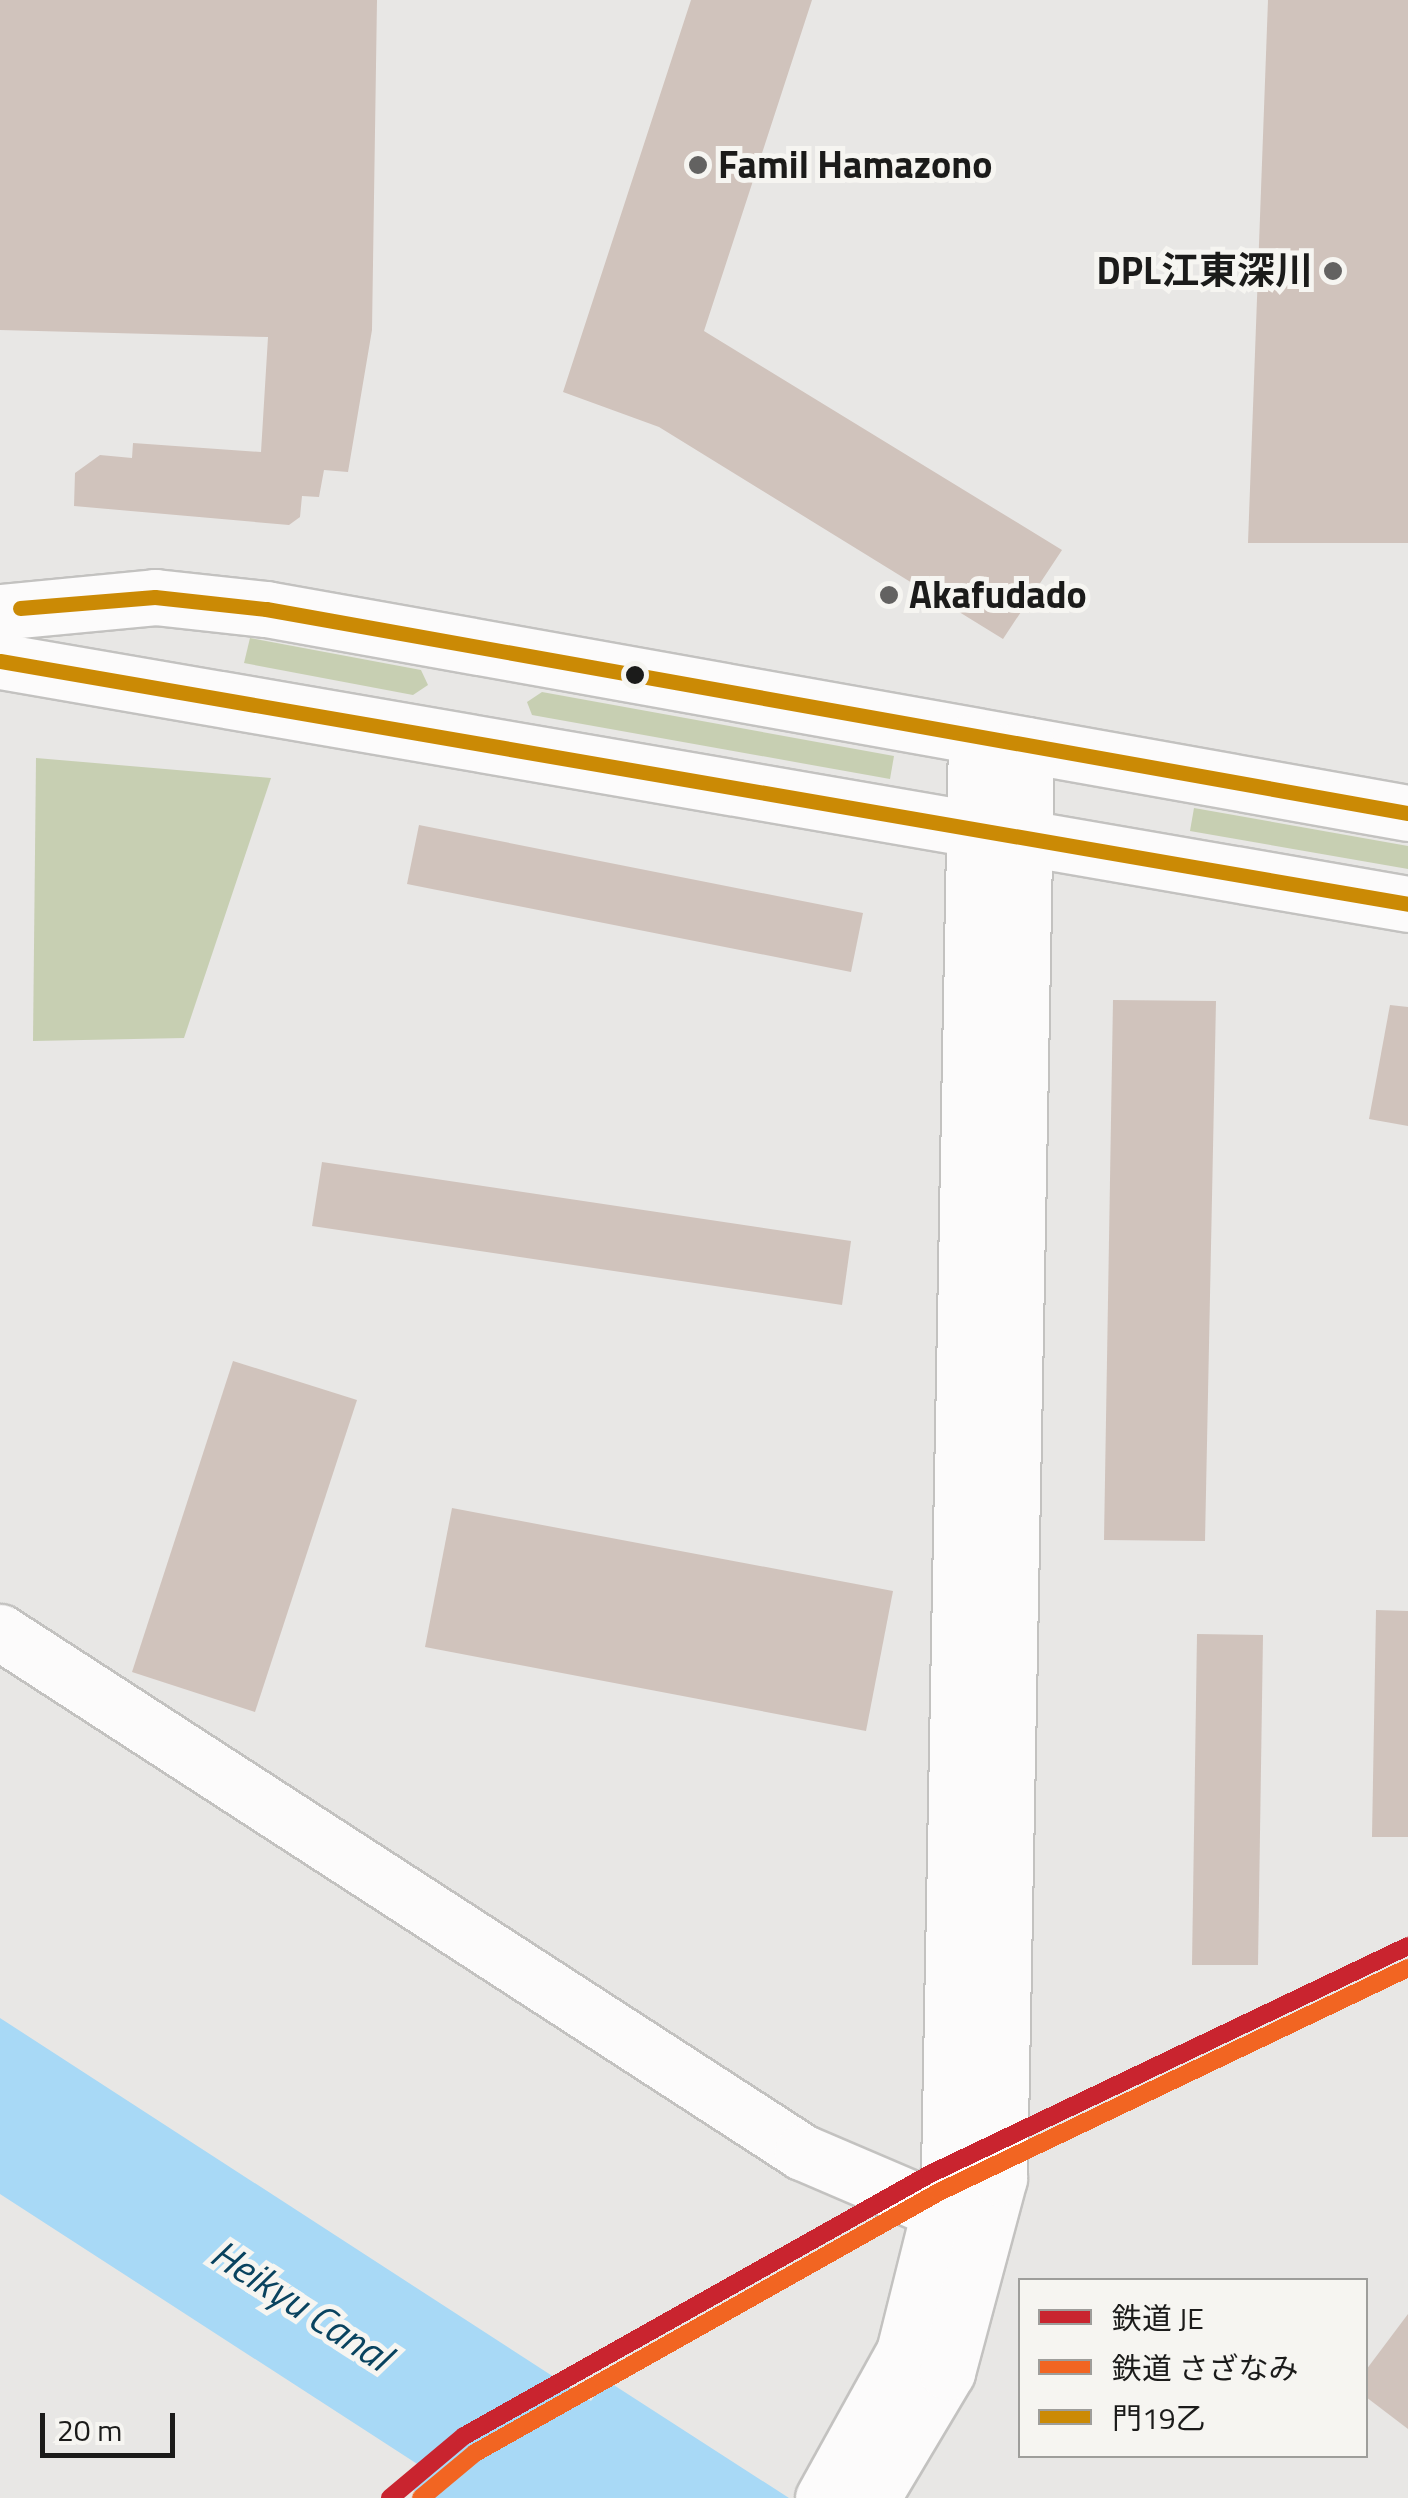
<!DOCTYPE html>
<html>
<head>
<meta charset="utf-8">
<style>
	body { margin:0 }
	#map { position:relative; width:1408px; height:2498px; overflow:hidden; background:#e8e7e5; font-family:"Titillium Web","Noto Sans JP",sans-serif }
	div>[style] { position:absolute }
	.green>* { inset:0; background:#c7cfb2 }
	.water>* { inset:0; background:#a8d9f6 }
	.building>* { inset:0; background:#d0c3bc }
	.roads { filter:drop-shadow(2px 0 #c3c2c0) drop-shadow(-2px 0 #c3c2c0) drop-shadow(0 2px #c3c2c0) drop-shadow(0 -2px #c3c2c0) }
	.minor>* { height:55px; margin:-27.5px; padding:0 27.5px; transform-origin:27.5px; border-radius:27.5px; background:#fcfbfb }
	.bus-1>* { height:15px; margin:-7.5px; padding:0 7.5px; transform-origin:7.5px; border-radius:7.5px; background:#cb8a05 }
	.rail-1>* { height:18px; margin:-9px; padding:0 9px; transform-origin:9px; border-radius:9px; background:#c9242f }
	.rail-2>* { height:18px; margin:-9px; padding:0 9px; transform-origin:9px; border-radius:9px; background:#f26522 }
	.dots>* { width:28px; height:28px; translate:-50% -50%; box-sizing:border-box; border:5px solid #f6f5f1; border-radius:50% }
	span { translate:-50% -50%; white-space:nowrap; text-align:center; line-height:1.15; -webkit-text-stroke:10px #f6f5f1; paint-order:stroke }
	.poi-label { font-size:38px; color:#1b1b1a; font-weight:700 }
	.left { translate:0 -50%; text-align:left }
	.right { translate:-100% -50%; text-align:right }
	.water-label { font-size:40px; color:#09435f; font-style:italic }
	.legend { position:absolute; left:1018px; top:2278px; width:350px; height:180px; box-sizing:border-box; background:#f6f5f1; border:2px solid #9e9e9b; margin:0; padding:12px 18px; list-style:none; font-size:30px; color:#1b1b1a }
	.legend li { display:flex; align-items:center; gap:20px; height:50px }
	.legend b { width:50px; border:2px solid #9e9e9b }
	.scale { position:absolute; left:40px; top:2413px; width:135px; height:45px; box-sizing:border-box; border:5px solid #1b1b1a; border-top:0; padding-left:12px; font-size:30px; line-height:35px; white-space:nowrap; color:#1b1b1a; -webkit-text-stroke:8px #f6f5f1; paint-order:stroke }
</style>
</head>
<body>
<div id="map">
	<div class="green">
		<div style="clip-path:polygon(250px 638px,421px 670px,428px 685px,413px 695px,244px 663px)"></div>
		<div style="clip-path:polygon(542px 692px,894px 756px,890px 779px,532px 715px,527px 702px)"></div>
		<div style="clip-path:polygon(36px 758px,271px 778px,184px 1038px,33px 1041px)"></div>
		<div style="clip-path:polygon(1194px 808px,1408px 846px,1408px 869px,1190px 831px)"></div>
	</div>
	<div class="water">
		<div style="clip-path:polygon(0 2018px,591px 2401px,606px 2380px,789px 2498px,425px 2498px,413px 2490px,425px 2469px,0 2194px)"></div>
	</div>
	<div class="building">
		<div style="clip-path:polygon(0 0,377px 0,372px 330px,348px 472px,324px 470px,319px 497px,302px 496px,300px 517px,289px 525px,74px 506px,75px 473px,100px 455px,132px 458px,133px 443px,261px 452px,268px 337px,0 330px)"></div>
		<div style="clip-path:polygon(691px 0,812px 0,704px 331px,1062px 550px,1003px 639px,659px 427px,563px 392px)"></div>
		<div style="clip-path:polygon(1268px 0,1408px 0,1408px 543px,1248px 543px)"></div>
		<div style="clip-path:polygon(419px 825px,863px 913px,851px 972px,407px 884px)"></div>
		<div style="clip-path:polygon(1113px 1000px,1216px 1001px,1205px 1541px,1104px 1540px)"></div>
		<div style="clip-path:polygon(1390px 1005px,1408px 1007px,1408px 1126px,1369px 1119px)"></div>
		<div style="clip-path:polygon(322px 1162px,851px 1241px,842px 1305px,312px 1226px)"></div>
		<div style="clip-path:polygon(233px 1361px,357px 1400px,255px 1712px,132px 1672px)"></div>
		<div style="clip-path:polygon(452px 1508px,893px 1591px,866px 1731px,425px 1647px)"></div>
		<div style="clip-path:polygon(1376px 1610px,1408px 1611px,1408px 1837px,1372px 1837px)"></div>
		<div style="clip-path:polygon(1197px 1634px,1263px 1635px,1258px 1965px,1192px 1965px)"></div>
		<div style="clip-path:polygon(1408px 2314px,1408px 2429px,1366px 2397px,1366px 2370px)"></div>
	</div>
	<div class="roads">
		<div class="minor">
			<div style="left:0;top:612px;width:156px;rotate:-5.5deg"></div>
			<div style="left:155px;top:597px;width:112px;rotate:6.2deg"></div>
			<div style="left:266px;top:609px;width:1160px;rotate:10.13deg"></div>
			<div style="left:0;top:661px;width:1429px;rotate:9.79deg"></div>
			<div style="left:0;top:1632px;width:956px;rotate:32.96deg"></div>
			<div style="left:802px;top:2152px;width:188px;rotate:23.2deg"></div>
			<div style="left:823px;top:2498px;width:167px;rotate:-61deg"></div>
			<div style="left:904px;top:2352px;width:187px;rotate:-76deg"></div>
			<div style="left:949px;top:2171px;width:1433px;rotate:-88.92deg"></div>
			<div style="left:872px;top:2498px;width:147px;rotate:-59.2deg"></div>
			<div style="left:947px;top:2372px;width:201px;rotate:-75deg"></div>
			<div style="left:999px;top:2178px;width:1433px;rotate:-88.92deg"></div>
		</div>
	</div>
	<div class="bus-1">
		<div style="left:20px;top:608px;width:135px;rotate:-4.7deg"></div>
		<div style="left:155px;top:597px;width:112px;rotate:6.2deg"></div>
		<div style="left:266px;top:609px;width:1160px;rotate:10.13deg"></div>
		<div style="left:0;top:661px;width:1429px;rotate:9.79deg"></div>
	</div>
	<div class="rail-1">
		<div style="left:390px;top:2498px;width:97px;rotate:-40deg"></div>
		<div style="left:464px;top:2436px;width:535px;rotate:-29.35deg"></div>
		<div style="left:930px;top:2174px;width:530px;rotate:-25.5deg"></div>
	</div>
	<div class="rail-2">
		<div style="left:421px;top:2498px;width:70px;rotate:-39.8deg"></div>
		<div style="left:475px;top:2453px;width:532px;rotate:-29.36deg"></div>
		<div style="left:939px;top:2192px;width:520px;rotate:-25.53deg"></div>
	</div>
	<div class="dots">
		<div style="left:698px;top:165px;background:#636261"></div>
		<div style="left:1333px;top:271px;background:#636261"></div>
		<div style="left:889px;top:595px;background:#636261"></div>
		<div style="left:635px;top:675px;background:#1b1b1a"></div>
	</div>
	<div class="poi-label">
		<span class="left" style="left:718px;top:165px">Famil Hamazono</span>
		<span class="right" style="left:1313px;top:271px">DPL江東深川</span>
		<span class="left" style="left:909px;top:595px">Akafudado</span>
	</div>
	<div class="water-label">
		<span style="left:301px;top:2305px;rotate:33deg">Heikyu Canal</span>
	</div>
	<ul class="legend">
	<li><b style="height:12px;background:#c9242f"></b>鉄道 JE</li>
	<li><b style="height:12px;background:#f26522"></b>鉄道 さざなみ</li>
	<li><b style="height:12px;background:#cb8a05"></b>門19乙</li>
	</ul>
	<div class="scale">20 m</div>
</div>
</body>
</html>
